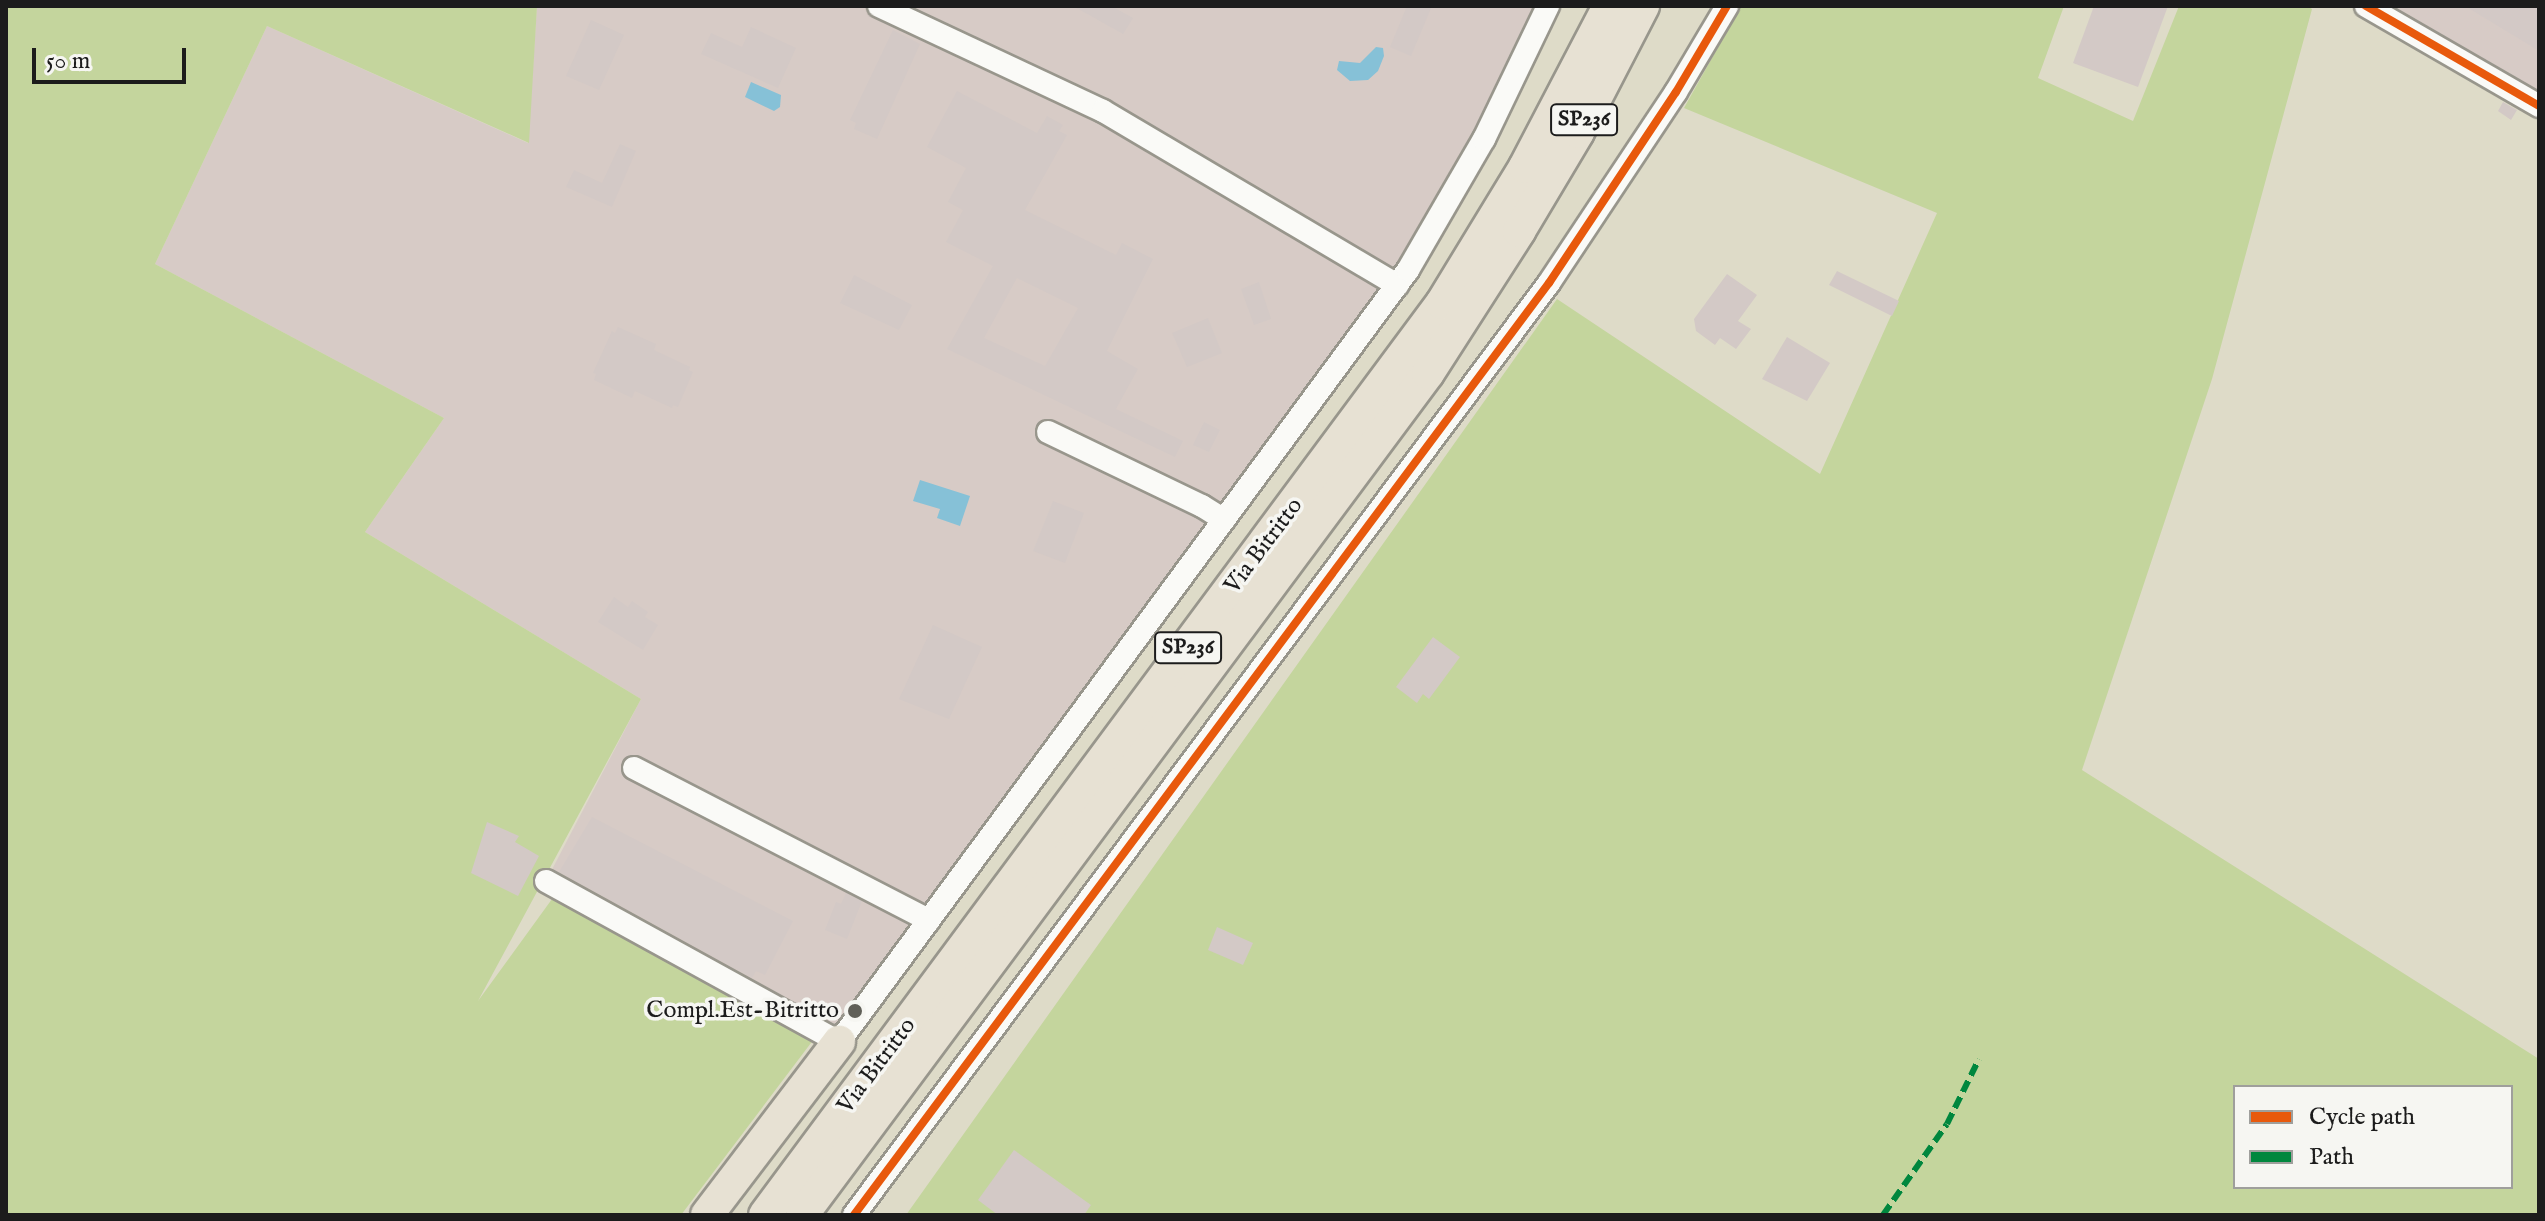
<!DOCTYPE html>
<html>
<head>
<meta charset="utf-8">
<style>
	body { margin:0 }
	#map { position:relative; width:2545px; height:1221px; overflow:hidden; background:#dedbc8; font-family:"IM FELL English",serif }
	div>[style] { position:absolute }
	.industrial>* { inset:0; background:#d7cbc6 }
	.green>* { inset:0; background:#c4d59d }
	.water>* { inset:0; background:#86c1d7 }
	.building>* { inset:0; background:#d3c9c6 }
	.roads { filter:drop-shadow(2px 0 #98968c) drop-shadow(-2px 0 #98968c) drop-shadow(0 2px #98968c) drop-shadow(0 -2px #98968c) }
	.minor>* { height:22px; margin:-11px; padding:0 11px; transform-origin:11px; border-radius:11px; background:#fafaf7 }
	.highway>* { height:32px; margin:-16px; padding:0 16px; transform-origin:16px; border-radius:16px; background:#e7e1d3 }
	.quiet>* { height:6px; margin-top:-3px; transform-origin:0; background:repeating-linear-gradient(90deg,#00873e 0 12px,transparent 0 18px) }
	.cycleway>* { height:8px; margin:-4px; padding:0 4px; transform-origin:4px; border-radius:4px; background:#e8590c }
	.dots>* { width:22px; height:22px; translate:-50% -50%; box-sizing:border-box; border:4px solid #f6f6f2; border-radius:50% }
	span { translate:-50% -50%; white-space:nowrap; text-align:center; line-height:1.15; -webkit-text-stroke:7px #f6f6f2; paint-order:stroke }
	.shield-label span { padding:2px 6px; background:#f6f6f2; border:2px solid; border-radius:6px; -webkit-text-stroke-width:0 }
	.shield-label { font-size:22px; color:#1c1c1c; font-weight:700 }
	.street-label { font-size:24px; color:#1c1c1c }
	.poi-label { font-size:24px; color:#1c1c1c }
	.right { translate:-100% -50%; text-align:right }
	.frame { position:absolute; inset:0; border:8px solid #1c1c1c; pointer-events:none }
	.legend { position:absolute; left:2233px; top:1085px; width:280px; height:104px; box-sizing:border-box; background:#f6f6f2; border:2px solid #9f9f9c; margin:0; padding:10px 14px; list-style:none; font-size:24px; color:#1c1c1c }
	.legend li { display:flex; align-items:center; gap:16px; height:40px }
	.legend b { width:40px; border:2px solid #9f9f9c }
	.scale { position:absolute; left:32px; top:48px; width:154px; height:36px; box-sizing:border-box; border:4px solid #1c1c1c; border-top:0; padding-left:10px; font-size:24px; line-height:28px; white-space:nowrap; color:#1c1c1c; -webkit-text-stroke:6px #f6f6f2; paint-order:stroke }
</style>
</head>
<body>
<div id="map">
	<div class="industrial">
		<div style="clip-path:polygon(537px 6px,1545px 6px,1397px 285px,839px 1042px,546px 881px,641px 699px,365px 532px,444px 418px,155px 264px,267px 26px,528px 143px)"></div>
		<div style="clip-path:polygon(2360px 6px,2539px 6px,2539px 108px)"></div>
	</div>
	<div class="green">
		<div style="clip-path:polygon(6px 6px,537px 6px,529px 143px,267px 26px,155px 264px,444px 418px,365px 532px,641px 699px,478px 1001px,560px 888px,820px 1031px,681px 1215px,6px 1215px)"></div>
		<div style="clip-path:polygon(evenodd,1741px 6px,2064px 6px,2038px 78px,2133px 121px,2179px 6px,2307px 6px,2312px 9px,2212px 379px,2082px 770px,2539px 1059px,2539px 1215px,906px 1215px,1557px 299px,1820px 474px,1937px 213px,1684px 108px,1741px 6px,2235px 1087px,2511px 1087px,2511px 1187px,2235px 1187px,2235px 1087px)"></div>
	</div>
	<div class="water">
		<div style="clip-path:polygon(1376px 47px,1383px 48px,1384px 56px,1378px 71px,1368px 80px,1350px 81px,1337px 70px,1339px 61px,1360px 63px)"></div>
		<div style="clip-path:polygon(751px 82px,781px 95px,780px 107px,774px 111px,745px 97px)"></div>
		<div style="clip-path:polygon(920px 480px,970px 496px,960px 526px,937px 518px,940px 509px,913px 501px)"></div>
	</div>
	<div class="building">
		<div style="clip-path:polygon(1073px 6px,1111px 6px,1133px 18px,1123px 34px)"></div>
		<div style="clip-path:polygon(1407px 6px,1432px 6px,1411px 56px,1390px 47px)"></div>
		<div style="clip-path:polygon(2094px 6px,2168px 6px,2138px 87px,2073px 63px)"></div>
		<div style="clip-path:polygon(2465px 6px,2539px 6px,2539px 51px)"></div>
		<div style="clip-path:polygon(591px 20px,624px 35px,599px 90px,566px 76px)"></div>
		<div style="clip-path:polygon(751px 27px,796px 48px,778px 88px,701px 54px,711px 33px,742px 47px)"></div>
		<div style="clip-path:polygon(893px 30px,920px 44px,877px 139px,854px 129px,856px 123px,850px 120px)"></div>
		<div style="clip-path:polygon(evenodd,957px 91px,1037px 133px,1047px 116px,1063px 125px,1059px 131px,1067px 135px,1025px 210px,1116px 255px,1122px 243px,1153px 259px,1107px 351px,1138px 369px,1116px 409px,1183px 441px,1175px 457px,947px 349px,993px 266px,946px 242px,963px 210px,948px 202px,966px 168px,927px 147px,957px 91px,1017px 278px,1078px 308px,1045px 366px,984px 338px,1017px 278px)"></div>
		<div style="clip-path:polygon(2503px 102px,2517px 110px,2511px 120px,2498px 111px)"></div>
		<div style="clip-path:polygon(620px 144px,636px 151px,612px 207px,566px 187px,574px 170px,602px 183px)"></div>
		<div style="clip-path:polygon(1837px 271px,1899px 301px,1892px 316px,1829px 285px)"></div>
		<div style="clip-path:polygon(1727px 274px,1757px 295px,1738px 321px,1751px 329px,1736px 349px,1720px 338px,1715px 345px,1696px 331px,1694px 319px)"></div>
		<div style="clip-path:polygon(854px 275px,912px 305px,899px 330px,840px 303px)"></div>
		<div style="clip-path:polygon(1259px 282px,1271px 319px,1254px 325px,1241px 289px)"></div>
		<div style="clip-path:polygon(1208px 318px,1222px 353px,1187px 367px,1172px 333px)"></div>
		<div style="clip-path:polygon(618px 327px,656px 344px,654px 350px,690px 367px,689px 370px,693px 372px,678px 407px,673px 405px,672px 408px,635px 391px,632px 398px,594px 380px,596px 374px,593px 373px,612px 331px,615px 333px)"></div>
		<div style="clip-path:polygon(1787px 337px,1830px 363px,1807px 401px,1762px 379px)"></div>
		<div style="clip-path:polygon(1204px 422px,1220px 430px,1209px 452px,1193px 445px)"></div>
		<div style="clip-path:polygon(1053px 501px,1084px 513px,1065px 563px,1033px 551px)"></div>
		<div style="clip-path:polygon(614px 597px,628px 607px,632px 601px,648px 612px,645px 617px,658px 625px,643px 650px,598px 622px)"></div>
		<div style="clip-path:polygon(933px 625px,982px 647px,949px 719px,899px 699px)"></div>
		<div style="clip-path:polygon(1433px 637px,1460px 657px,1429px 699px,1423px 694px,1417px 703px,1396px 687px)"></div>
		<div style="clip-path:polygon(592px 817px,793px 921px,765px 975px,756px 971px,752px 978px,559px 872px)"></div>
		<div style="clip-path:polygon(487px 822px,519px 836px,515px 842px,539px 856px,518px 896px,471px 873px)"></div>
		<div style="clip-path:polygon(846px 893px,862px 901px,847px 939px,825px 930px,836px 902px,841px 904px)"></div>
		<div style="clip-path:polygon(1217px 927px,1253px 943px,1243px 965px,1208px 950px)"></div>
		<div style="clip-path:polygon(1014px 1150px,1091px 1205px,1084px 1215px,998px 1215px,978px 1200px)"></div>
	</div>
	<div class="roads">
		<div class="minor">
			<div style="left:879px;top:6px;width:247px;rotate:25.1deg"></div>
			<div style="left:1103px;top:111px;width:342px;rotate:30.6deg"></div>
			<div style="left:2366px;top:6px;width:200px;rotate:30deg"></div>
			<div style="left:1048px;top:432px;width:171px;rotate:25.7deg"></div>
			<div style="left:1202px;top:506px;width:26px;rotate:32deg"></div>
			<div style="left:634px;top:768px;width:332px;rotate:27.3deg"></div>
			<div style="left:546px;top:881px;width:334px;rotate:28.8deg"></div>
			<div style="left:839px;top:1042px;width:959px;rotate:-53.61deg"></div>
			<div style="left:1408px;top:270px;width:151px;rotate:-59.9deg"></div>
			<div style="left:1484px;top:139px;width:148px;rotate:-64.3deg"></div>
			<div style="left:854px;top:1215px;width:1163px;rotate:-53.29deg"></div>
			<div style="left:1549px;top:283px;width:229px;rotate:-56.4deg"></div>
			<div style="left:1676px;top:92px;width:100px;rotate:-59.3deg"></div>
		</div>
		<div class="highway">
			<div style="left:707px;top:1215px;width:218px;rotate:-52.7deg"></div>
			<div style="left:765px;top:1215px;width:1136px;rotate:-53.41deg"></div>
			<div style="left:1442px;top:303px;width:159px;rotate:-58.6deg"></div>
			<div style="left:1525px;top:167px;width:182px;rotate:-62.4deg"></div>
			<div style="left:802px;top:1215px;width:1049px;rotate:-53.37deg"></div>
			<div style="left:1428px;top:373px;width:169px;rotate:-57.3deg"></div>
			<div style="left:1519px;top:231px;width:115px;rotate:-59.2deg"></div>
			<div style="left:1578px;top:132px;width:142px;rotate:-62.7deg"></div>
		</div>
	</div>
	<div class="quiet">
		<div style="left:1883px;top:1215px;width:111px;rotate:-54.9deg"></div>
		<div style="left:1947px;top:1124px;width:72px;rotate:-63.8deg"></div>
	</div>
	<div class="cycleway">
		<div style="left:2366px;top:6px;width:200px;rotate:30deg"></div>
		<div style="left:854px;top:1215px;width:1163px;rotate:-53.29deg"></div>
		<div style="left:1549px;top:283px;width:229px;rotate:-56.4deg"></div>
		<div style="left:1676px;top:92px;width:100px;rotate:-59.3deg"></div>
	</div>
	<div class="dots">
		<div style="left:855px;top:1011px;background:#605f58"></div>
	</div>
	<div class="shield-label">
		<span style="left:1584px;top:120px">SP236</span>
		<span style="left:1188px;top:648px">SP236</span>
	</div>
	<div class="street-label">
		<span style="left:1264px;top:546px;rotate:-53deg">Via Bitritto</span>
		<span style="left:877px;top:1066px;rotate:-53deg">Via Bitritto</span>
	</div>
	<div class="poi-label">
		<span class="right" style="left:839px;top:1011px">Compl.Est-Bitritto</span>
	</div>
	<div class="frame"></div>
	<ul class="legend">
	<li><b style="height:10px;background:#e8590c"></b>Cycle path</li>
	<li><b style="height:10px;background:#00873e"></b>Path</li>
	</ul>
	<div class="scale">50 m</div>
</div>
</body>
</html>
